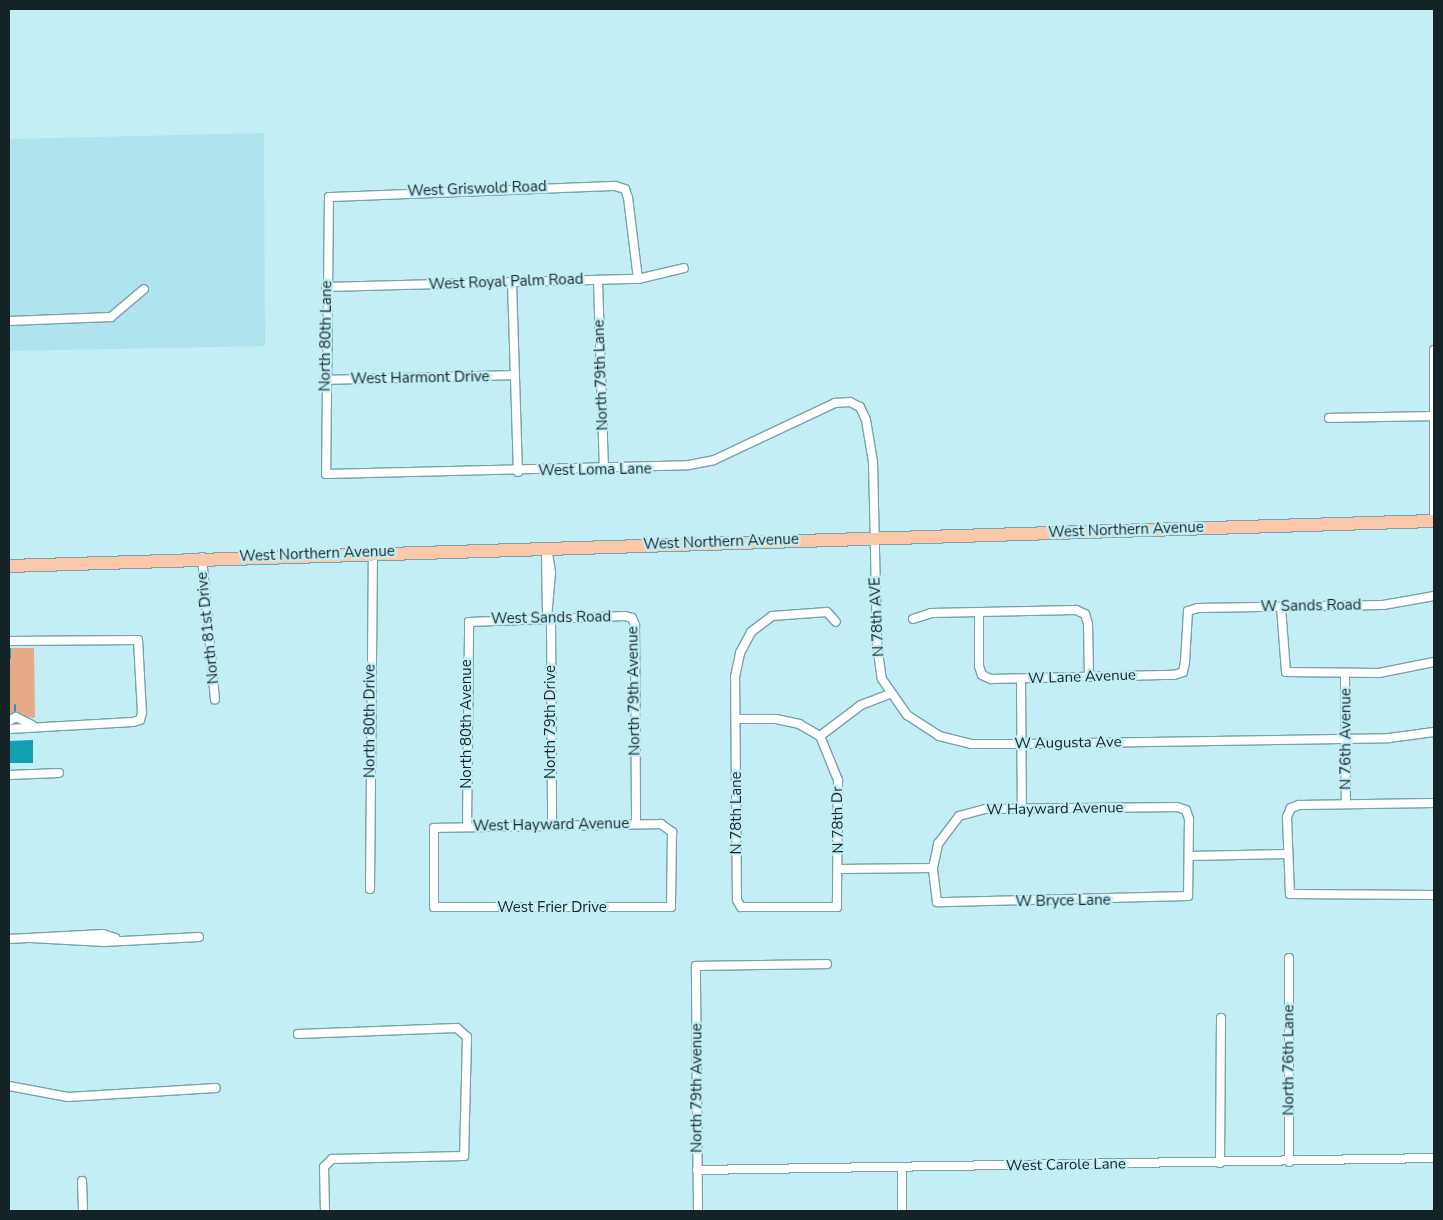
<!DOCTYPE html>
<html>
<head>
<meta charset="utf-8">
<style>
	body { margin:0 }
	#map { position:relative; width:1443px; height:1220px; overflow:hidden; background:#c3eef6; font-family:"Nunito Sans",sans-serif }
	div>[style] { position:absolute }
	.built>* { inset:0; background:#afe3ed }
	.green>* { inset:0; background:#e7aa87 }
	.water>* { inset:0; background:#12a0b3 }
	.stream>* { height:2px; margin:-1px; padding:0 1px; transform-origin:1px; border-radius:1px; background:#12a0b3 }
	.roads { filter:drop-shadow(1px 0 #79a2a9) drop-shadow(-1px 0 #79a2a9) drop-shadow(0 1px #79a2a9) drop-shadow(0 -1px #79a2a9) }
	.street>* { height:8px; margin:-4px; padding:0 4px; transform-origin:4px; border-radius:4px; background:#fff }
	.primary>* { height:12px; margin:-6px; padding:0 6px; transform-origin:6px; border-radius:6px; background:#fdc8a9 }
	span { translate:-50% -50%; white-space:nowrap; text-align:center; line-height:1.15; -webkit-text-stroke:4.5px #c3eef6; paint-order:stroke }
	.street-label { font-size:15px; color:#132326 }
	.frame { position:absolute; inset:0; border:10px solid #132326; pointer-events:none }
</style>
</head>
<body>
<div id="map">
	<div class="built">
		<div style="clip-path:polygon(264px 133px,265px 346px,9px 351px,9px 139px)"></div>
	</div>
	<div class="green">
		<div style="clip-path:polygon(9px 648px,34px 648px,35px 718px,9px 715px)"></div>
	</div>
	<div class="water">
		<div style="clip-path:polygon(33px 740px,33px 763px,9px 763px,9px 741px)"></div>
	</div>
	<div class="stream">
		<div style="left:10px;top:649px;width:9px;rotate:90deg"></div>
		<div style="left:15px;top:705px;width:6px;rotate:90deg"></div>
	</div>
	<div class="roads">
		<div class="street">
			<div style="left:638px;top:279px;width:82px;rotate:-97deg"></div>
			<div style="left:628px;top:198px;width:9px;rotate:-108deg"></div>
			<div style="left:625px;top:189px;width:10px;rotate:-163deg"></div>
			<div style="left:615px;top:186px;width:286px;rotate:177.8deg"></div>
			<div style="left:329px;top:197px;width:277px;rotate:90.6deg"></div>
			<div style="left:326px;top:474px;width:363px;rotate:-1.4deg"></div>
			<div style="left:689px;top:465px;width:25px;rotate:-11deg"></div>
			<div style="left:714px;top:460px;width:134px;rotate:-25.2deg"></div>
			<div style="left:835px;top:403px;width:15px;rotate:-4deg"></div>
			<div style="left:850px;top:402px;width:11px;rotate:27deg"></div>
			<div style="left:860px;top:407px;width:14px;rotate:65deg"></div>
			<div style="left:866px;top:420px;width:43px;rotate:80.5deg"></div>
			<div style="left:873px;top:462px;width:183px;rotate:88.7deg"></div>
			<div style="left:877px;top:645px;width:34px;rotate:82deg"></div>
			<div style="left:882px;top:679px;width:44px;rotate:55.2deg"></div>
			<div style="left:907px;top:715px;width:38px;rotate:33deg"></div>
			<div style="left:939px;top:736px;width:33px;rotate:14deg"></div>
			<div style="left:971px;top:744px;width:50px"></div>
			<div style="left:1021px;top:744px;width:368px;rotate:-0.9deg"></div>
			<div style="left:1389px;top:738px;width:45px;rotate:-7.6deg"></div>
			<div style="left:598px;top:280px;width:190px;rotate:88.2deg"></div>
			<div style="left:512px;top:282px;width:190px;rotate:88.2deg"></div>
			<div style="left:326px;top:287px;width:312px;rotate:-1.5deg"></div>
			<div style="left:638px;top:279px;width:47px;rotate:-13.4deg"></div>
			<div style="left:9px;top:321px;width:102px;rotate:-2.2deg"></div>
			<div style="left:111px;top:317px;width:43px;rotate:-40.3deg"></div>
			<div style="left:1434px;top:350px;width:171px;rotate:90deg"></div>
			<div style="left:325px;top:380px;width:189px;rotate:-1.5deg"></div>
			<div style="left:1329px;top:418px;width:105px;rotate:-1.1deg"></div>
			<div style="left:547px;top:547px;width:26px;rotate:81deg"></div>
			<div style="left:551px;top:573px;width:45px;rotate:95.1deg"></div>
			<div style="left:546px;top:556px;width:60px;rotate:89deg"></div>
			<div style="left:202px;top:557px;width:143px;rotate:84.8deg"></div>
			<div style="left:1281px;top:607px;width:65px;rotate:85.6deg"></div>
			<div style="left:1286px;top:672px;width:93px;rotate:0.6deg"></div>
			<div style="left:1379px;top:673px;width:56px;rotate:-11.3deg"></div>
			<div style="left:979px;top:613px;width:53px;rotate:90deg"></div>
			<div style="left:979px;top:666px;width:9px;rotate:72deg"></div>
			<div style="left:982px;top:675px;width:10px;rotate:24deg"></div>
			<div style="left:991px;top:679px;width:183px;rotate:-1.3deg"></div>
			<div style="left:1174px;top:675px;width:9px;rotate:-18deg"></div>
			<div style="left:1183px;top:672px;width:10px;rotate:-79deg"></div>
			<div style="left:1185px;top:662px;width:51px;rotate:-86.6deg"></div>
			<div style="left:1188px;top:611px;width:10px;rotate:-17deg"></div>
			<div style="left:1198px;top:608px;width:185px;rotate:-0.9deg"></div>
			<div style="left:1383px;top:605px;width:52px;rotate:-10deg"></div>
			<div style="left:551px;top:618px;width:207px;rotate:89.7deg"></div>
			<div style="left:913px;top:619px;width:19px;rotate:-18deg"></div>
			<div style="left:931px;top:613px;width:145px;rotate:-1.2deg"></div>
			<div style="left:1076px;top:610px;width:10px;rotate:24deg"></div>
			<div style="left:1085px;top:614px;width:10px;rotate:73deg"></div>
			<div style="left:1088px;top:624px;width:52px;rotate:88.9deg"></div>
			<div style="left:9px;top:641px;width:129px;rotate:-0.4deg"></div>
			<div style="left:138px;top:640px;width:73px;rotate:86.9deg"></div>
			<div style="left:142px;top:713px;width:7px;rotate:106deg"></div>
			<div style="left:140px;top:720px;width:7px;rotate:164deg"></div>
			<div style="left:133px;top:722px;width:124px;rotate:176.8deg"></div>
			<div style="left:1345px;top:674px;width:130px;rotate:89.6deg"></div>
			<div style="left:1021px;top:679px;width:130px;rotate:89.6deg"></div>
			<div style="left:736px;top:719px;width:40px"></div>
			<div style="left:776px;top:719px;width:24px;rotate:12deg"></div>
			<div style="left:799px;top:724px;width:24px;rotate:30deg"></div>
			<div style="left:9px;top:721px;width:8px;rotate:-30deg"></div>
			<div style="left:16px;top:717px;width:18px;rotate:27deg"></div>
			<div style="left:820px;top:736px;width:48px;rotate:67.8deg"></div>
			<div style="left:838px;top:780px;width:127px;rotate:90.5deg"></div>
			<div style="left:837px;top:907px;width:96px;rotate:180deg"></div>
			<div style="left:741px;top:907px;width:8px;rotate:-120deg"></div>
			<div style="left:737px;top:900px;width:223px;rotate:-90.5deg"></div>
			<div style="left:735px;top:677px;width:25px;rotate:-78deg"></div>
			<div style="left:740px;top:653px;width:24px;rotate:-62deg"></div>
			<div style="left:751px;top:632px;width:26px;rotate:-37deg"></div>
			<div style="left:772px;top:616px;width:55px;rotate:-4.2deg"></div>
			<div style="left:827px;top:612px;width:13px;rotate:48deg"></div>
			<div style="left:820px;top:736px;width:51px;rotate:-37.1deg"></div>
			<div style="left:861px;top:705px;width:31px;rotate:-21deg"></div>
			<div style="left:9px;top:775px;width:50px;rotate:-2.3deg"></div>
			<div style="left:1434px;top:803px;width:135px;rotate:179.2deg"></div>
			<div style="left:1299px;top:805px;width:9px;rotate:159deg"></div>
			<div style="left:1291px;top:808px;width:10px;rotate:114deg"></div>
			<div style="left:1287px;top:817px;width:77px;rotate:87.8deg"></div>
			<div style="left:1290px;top:894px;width:144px;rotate:0.4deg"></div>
			<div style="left:1177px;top:807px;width:9px;rotate:18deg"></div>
			<div style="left:1186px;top:810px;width:9px;rotate:72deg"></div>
			<div style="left:1189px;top:819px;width:77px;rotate:90.7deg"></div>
			<div style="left:1188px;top:896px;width:251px;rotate:178.6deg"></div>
			<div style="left:937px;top:902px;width:34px;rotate:-97deg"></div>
			<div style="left:933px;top:868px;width:25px;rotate:-78deg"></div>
			<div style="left:938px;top:844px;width:35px;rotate:-53deg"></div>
			<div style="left:959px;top:816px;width:28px;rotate:-15deg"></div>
			<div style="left:986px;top:809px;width:191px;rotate:-0.6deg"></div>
			<div style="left:661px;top:824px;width:14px;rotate:36deg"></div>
			<div style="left:672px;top:832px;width:75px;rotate:90.8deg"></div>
			<div style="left:671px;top:907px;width:237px;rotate:180deg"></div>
			<div style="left:434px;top:907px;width:79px;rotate:-90deg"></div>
			<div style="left:434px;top:828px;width:227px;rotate:-1deg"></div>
			<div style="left:467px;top:826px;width:204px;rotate:-89.4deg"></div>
			<div style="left:469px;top:622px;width:156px;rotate:-2.2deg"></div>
			<div style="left:625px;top:616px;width:7px;rotate:16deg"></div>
			<div style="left:632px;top:618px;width:8px;rotate:67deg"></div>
			<div style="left:635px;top:625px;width:199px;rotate:89.7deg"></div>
			<div style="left:1189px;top:856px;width:99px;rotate:-1.2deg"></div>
			<div style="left:839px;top:869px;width:94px;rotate:-0.6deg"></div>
			<div style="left:370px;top:889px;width:337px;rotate:-89.5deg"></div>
			<div style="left:31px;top:938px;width:73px;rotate:3.1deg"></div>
			<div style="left:104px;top:942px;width:95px;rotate:-3deg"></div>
			<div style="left:9px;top:939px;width:94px;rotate:-3deg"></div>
			<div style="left:103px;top:934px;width:13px;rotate:18deg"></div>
			<div style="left:298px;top:1034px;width:159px;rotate:-2.2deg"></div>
			<div style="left:457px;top:1028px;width:13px;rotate:42deg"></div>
			<div style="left:467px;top:1037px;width:119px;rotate:91.4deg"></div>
			<div style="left:464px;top:1156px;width:132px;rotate:178.7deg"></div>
			<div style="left:332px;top:1159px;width:11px;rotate:135deg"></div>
			<div style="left:324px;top:1167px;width:44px;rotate:88.7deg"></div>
			<div style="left:9px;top:1086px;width:60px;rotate:10.6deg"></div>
			<div style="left:68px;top:1097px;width:148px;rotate:-3.5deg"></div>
			<div style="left:1289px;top:1162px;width:204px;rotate:-90deg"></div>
			<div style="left:1220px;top:1163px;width:145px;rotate:-89.6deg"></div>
			<div style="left:902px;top:1167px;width:44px;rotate:90deg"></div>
			<div style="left:697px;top:1170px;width:737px;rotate:-0.93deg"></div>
			<div style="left:82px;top:1181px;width:30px;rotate:88deg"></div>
			<div style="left:698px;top:1211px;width:245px;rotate:-90.5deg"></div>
			<div style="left:696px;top:966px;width:131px;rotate:-0.9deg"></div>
		</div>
		<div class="primary">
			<div style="left:9px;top:566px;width:1426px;rotate:-1.81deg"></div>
		</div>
	</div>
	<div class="street-label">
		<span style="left:477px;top:189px;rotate:-2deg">West Griswold Road</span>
		<span style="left:506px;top:282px;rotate:-2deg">West Royal Palm Road</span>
		<span style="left:326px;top:336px;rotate:-89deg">North 80th Lane</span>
		<span style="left:601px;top:375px;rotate:-92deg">North 79th Lane</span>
		<span style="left:420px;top:378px;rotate:-1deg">West Harmont Drive</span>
		<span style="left:595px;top:470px;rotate:-1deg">West Loma Lane</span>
		<span style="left:1126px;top:530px;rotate:-2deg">West Northern Avenue</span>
		<span style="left:721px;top:542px;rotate:-2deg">West Northern Avenue</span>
		<span style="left:317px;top:554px;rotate:-2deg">West Northern Avenue</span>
		<span style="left:1311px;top:606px;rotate:-1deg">W Sands Road</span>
		<span style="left:877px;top:617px;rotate:-93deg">N 78th AVE</span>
		<span style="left:551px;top:618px;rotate:-1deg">West Sands Road</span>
		<span style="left:208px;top:628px;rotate:-96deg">North 81st Drive</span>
		<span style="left:1082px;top:677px;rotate:-2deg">W Lane Avenue</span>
		<span style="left:634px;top:691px;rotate:-91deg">North 79th Avenue</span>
		<span style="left:370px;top:721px;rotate:-90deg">North 80th Drive</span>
		<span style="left:551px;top:722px;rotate:-90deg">North 79th Drive</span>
		<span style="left:467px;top:724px;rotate:-90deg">North 80th Avenue</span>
		<span style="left:1346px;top:739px;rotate:-90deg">N 76th Avenue</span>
		<span style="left:1068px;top:743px;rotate:-1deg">W Augusta Ave</span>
		<span style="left:1055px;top:809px;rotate:-1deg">W Hayward Avenue</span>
		<span style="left:737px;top:813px;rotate:-90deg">N 78th Lane</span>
		<span style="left:838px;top:820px;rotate:-91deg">N 78th Dr</span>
		<span style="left:551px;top:825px;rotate:-1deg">West Hayward Avenue</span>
		<span style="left:1063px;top:901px;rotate:-1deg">W Bryce Lane</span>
		<span style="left:552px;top:908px">West Frier Drive</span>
		<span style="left:1289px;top:1060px;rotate:-90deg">North 76th Lane</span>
		<span style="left:697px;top:1088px;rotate:-90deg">North 79th Avenue</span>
		<span style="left:1066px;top:1165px;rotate:-1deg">West Carole Lane</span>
	</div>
	<div class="frame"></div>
</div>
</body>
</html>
